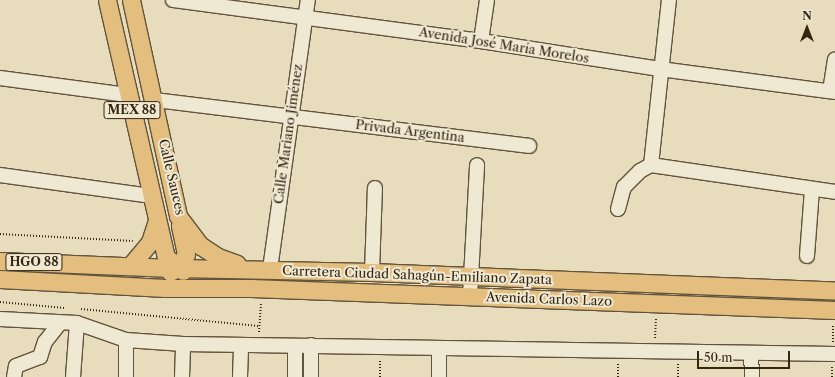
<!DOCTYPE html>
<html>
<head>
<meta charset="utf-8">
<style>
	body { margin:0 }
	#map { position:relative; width:835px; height:377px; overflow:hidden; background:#e7dcbb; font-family:"Libre Caslon Text",serif }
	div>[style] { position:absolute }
	.path>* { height:2px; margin-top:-1px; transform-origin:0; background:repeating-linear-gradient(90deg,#352611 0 1px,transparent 0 3px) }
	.roads { filter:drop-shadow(1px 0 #62543c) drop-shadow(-1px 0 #62543c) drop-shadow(0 1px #62543c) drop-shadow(0 -1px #62543c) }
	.minor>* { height:14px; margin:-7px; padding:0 7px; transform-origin:7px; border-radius:7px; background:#efe8d3 }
	.major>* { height:17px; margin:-8.5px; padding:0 8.5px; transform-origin:8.5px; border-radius:8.5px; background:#e4be7e }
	span { translate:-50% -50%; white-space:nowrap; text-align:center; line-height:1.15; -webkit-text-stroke:4px #efe8d3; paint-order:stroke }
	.shield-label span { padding:1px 3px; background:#efe8d3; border:1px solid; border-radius:3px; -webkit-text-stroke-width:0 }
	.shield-label { font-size:12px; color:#352611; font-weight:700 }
	.street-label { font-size:13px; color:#352611 }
	.north { position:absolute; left:787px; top:8px; width:40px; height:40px; -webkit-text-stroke:3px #efe8d3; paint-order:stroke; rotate:0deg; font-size:11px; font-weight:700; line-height:16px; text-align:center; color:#352611 }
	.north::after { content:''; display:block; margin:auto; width:14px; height:18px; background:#352611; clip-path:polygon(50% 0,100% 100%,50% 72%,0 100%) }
	.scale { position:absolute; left:697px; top:351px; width:93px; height:18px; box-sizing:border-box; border:2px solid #352611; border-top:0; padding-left:5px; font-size:12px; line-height:14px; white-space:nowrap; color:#352611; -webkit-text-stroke:3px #efe8d3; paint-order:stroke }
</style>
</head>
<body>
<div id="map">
	<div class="path">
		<div style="left:0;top:234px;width:133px;rotate:3deg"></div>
		<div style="left:0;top:302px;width:65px;rotate:5.3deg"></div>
		<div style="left:81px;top:309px;width:179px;rotate:5.5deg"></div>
		<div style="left:259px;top:332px;width:30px;rotate:-86deg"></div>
		<div style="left:655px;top:338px;width:21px;rotate:-87deg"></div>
		<div style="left:833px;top:342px;width:18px;rotate:-90deg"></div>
		<div style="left:380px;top:377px;width:17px;rotate:-90deg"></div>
		<div style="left:618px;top:377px;width:13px;rotate:-90deg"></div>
		<div style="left:678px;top:377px;width:14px;rotate:-90deg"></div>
		<div style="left:832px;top:377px;width:11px;rotate:-90deg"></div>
	</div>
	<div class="roads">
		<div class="minor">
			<div style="left:173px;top:0;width:311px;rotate:7.6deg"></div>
			<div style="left:481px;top:41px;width:181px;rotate:8.9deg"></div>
			<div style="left:660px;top:69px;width:177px;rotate:7.5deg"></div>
			<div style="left:481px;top:41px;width:41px;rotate:-81.7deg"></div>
			<div style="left:0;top:78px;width:129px;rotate:7.6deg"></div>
			<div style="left:830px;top:91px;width:32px;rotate:-81deg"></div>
			<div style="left:155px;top:100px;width:377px;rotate:7deg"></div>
			<div style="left:651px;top:165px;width:186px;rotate:8.3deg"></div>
			<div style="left:651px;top:165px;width:166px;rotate:-83.8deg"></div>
			<div style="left:0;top:175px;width:152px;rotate:7.9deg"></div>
			<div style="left:618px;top:209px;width:23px;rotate:-75deg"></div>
			<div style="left:624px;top:187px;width:23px;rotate:-45deg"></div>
			<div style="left:640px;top:171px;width:13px;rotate:-29deg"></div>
			<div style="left:807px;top:256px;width:67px;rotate:-85.7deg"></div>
			<div style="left:270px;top:269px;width:272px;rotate:-82deg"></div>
			<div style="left:372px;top:272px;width:84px;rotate:-88deg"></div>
			<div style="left:470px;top:296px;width:131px;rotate:-86.9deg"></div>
			<div style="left:0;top:319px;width:77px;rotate:3deg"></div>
			<div style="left:77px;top:323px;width:52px;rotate:19.1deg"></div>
			<div style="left:126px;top:340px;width:57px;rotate:4deg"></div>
			<div style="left:183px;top:344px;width:652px;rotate:0.88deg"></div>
			<div style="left:751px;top:355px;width:22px;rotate:87deg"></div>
			<div style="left:14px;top:377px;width:11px;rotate:-80deg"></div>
			<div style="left:16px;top:366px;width:26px;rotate:-21deg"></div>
			<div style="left:40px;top:357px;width:16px;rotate:-72deg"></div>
			<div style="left:45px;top:342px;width:24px;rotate:-52deg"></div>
			<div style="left:73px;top:377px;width:54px;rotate:-85.8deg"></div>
			<div style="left:126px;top:377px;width:37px;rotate:-90deg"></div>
			<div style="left:182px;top:377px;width:33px;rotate:-88deg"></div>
			<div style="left:240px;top:377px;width:32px;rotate:-88deg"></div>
			<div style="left:295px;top:377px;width:31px;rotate:-90deg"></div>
			<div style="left:311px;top:377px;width:32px;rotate:-90deg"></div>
			<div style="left:439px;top:377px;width:29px;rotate:-90deg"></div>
		</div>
		<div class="major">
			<div style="left:107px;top:0;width:264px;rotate:77.1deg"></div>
			<div style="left:166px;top:257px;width:22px;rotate:39deg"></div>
			<div style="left:131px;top:0;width:221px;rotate:77.7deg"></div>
			<div style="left:178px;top:216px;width:38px;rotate:53deg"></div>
			<div style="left:201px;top:246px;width:20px;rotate:33deg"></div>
			<div style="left:218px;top:257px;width:20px;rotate:20deg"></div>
			<div style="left:0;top:261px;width:178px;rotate:2.3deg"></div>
			<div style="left:178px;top:268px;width:194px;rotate:1.2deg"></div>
			<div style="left:372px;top:272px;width:463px;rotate:2.3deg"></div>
			<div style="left:130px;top:266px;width:31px;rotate:-50deg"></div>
			<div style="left:150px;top:242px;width:23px;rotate:-72deg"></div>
			<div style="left:170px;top:272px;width:9px;rotate:-27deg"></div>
			<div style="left:178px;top:268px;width:16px;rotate:-60deg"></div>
			<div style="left:186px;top:254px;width:29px;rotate:-102deg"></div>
			<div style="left:0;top:279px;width:165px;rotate:3.1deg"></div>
			<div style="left:165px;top:288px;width:86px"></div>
			<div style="left:251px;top:288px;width:584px;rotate:2.16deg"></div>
		</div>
	</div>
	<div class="shield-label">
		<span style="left:132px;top:110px">MEX 88</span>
		<span style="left:34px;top:262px">HGO 88</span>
	</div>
	<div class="street-label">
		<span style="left:504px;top:45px;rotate:9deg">Avenida José María Morelos</span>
		<span style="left:410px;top:131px;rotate:7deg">Privada Argentina</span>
		<span style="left:288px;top:134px;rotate:-82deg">Calle Mariano Jiménez</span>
		<span style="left:172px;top:177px;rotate:77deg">Calle Sauces</span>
		<span style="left:417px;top:275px;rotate:2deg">Carretera Ciudad Sahagún-Emiliano Zapata</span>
		<span style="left:549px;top:299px;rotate:2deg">Avenida Carlos Lazo</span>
	</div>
	<div class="north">N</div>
	<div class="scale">50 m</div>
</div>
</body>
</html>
